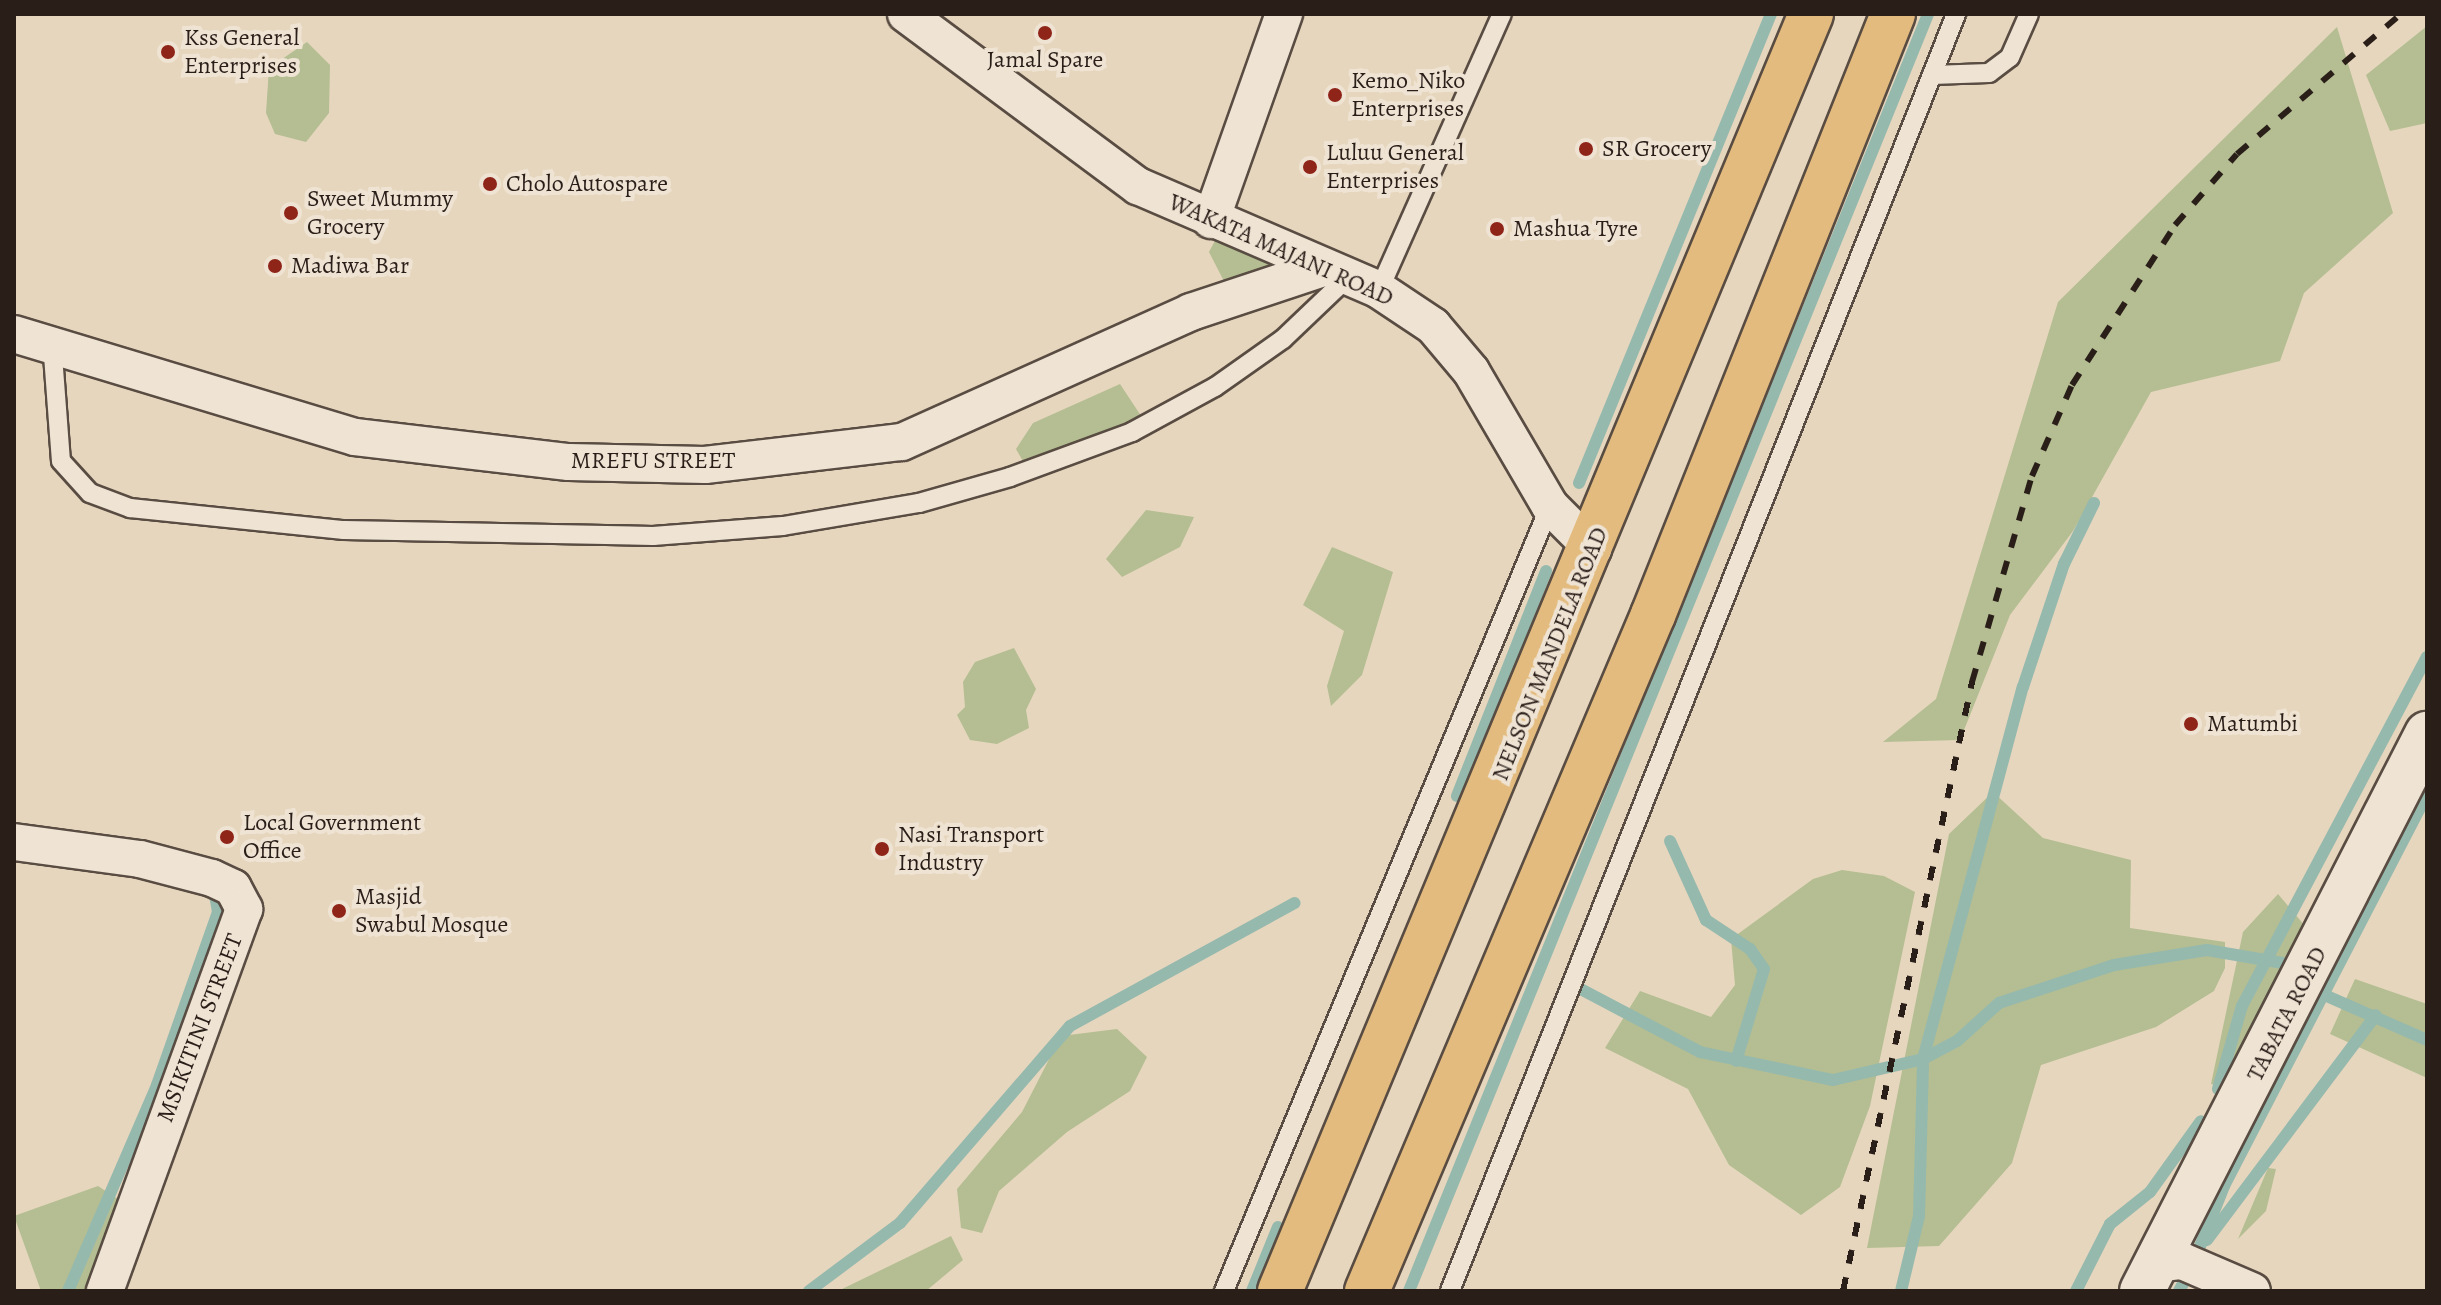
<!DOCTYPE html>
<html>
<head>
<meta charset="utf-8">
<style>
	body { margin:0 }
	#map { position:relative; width:2441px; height:1305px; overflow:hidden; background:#e6d6bd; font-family:Alegreya,serif }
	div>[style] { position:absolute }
	.green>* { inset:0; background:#b4be92 }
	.stream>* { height:12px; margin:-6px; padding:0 6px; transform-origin:6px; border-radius:6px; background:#96b9ae }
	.roads { filter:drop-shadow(2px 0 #594c42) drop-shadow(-2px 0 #594c42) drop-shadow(0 2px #594c42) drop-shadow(0 -2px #594c42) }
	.service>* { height:18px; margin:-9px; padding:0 9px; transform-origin:9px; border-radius:9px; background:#efe4d4 }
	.minor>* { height:36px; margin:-18px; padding:0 18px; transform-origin:18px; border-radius:18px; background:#efe4d4 }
	.secondary>* { height:44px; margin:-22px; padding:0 22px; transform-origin:22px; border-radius:22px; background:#efe4d4 }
	.primary>* { height:44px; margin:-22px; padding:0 22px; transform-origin:22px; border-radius:22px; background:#e3bb7e }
	.rail>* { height:6px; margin-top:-3px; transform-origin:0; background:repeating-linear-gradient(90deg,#2a1e19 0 14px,transparent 0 28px) }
	.dots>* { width:22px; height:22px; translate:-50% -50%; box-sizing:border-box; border:4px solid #efe4d4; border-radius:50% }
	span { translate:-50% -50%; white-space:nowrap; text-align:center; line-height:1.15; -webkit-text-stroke:8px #efe4d4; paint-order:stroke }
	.poi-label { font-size:24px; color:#2a1e19 }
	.left { translate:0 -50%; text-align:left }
	.street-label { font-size:24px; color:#2a1e19 }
	.frame { position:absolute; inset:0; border:16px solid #2a1e19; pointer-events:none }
</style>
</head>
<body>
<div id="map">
	<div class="green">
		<div style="clip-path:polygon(2427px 26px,2427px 123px,2390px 131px,2366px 75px)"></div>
		<div style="clip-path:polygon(2337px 27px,2393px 213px,2304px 293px,2280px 361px,2151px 392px,2073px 531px,2010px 615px,1960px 740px,1883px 742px,1936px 699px,2058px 302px)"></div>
		<div style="clip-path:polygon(307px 42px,330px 65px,329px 113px,306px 142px,275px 134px,266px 113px,269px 68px)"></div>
		<div style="clip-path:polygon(1228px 216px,1281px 236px,1271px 280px,1228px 289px,1209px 252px)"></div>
		<div style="clip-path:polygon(1120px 384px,1151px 431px,1028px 470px,1016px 449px,1033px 423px)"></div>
		<div style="clip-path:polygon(1146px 510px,1194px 517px,1180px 547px,1122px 577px,1106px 559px)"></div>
		<div style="clip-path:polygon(1332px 547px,1393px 572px,1362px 675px,1331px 706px,1327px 686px,1344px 631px,1303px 605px)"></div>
		<div style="clip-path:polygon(1014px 648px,1036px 689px,1026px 710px,1029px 728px,997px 744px,970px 740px,957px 715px,965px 707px,963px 682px,975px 662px)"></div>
		<div style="clip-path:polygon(1993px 792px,2043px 838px,2131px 860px,2130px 928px,2225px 942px,2225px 968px,2214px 991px,2156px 1027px,2041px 1065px,2012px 1163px,1939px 1246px,1867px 1248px,1949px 834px)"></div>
		<div style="clip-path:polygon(1842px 870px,1884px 876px,1915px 892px,1870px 1106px,1840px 1187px,1801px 1215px,1729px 1165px,1688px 1089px,1605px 1048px,1640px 991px,1711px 1017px,1735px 985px,1731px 939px,1813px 879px)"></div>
		<div style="clip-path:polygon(2278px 894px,2311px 933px,2236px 1089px,2211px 1084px,2243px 932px)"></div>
		<div style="clip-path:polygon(2355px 979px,2427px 1004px,2427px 1078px,2330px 1034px)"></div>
		<div style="clip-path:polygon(1117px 1029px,1147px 1057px,1130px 1091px,1067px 1132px,999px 1191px,982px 1233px,961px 1228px,957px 1189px,1022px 1112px,1061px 1036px)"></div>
		<div style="clip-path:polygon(2268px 1168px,2276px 1169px,2266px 1211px,2238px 1239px)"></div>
		<div style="clip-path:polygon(98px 1186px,124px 1203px,103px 1291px,41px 1291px,14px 1216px)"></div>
		<div style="clip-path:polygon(951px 1236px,963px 1260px,926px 1291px,838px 1291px)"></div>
	</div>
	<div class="stream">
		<div style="left:1579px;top:483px;width:507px;rotate:-67.74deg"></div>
		<div style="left:1457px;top:796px;width:242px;rotate:-68.4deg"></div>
		<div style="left:1670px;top:841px;width:87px;rotate:65.5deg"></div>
		<div style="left:1706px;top:920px;width:53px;rotate:33.4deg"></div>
		<div style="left:1750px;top:949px;width:24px;rotate:55deg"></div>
		<div style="left:1764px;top:969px;width:96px;rotate:106.9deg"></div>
		<div style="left:1573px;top:985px;width:144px;rotate:27.8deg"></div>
		<div style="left:1700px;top:1052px;width:136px;rotate:11.9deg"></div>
		<div style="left:1833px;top:1080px;width:92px;rotate:-13.1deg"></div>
		<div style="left:1923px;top:1059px;width:38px;rotate:-28deg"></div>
		<div style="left:1957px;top:1041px;width:57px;rotate:-42.1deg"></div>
		<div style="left:1999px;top:1003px;width:121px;rotate:-18.3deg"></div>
		<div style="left:2114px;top:965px;width:94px;rotate:-9.2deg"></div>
		<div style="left:2207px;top:950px;width:77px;rotate:9.7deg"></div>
		<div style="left:2329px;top:997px;width:107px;rotate:23.7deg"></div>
		<div style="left:2218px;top:1089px;width:86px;rotate:-73.9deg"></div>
		<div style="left:2242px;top:1006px;width:395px;rotate:-62.1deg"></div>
		<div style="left:2207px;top:1240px;width:281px;rotate:-53.1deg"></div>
		<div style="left:2193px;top:1264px;width:84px;rotate:-68.3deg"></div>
		<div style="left:2224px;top:1186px;width:441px;rotate:-62.6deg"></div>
		<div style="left:68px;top:1291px;width:224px;rotate:-66.6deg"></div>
		<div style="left:157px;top:1085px;width:183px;rotate:-70.6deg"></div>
		<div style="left:218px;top:912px;width:27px;rotate:-100deg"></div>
		<div style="left:809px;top:1291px;width:114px;rotate:-36.8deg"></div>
		<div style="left:900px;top:1223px;width:260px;rotate:-49.2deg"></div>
		<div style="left:1070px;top:1026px;width:256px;rotate:-28.7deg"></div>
		<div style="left:1252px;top:1291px;width:69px;rotate:-67.9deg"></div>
		<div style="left:1409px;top:1291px;width:1378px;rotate:-67.88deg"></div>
		<div style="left:1901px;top:1291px;width:77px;rotate:-76.5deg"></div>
		<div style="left:1919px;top:1216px;width:157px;rotate:-88.5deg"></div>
		<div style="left:1923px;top:1059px;width:385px;rotate:-75deg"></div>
		<div style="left:2023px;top:687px;width:130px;rotate:-71.6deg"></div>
		<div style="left:2064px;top:564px;width:68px;rotate:-63.8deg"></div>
		<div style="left:2076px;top:1291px;width:75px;rotate:-63.1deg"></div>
		<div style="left:2110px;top:1224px;width:51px;rotate:-38.7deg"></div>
		<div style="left:2150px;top:1192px;width:87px;rotate:-54.3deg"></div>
		<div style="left:2179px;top:1291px;width:10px;rotate:-61deg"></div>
	</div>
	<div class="roads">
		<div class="service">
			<div style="left:1932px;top:75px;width:57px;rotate:-2deg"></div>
			<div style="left:1989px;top:73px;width:26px;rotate:-37deg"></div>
			<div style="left:2010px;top:57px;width:47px;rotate:-66.2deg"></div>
			<div style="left:1379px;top:290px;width:302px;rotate:-66deg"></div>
			<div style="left:52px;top:342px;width:119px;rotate:85.7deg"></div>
			<div style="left:61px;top:461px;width:43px;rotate:47.8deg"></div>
			<div style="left:90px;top:493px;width:43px;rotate:20.6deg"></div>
			<div style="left:130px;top:508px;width:215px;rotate:5.9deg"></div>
			<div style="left:344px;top:530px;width:309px;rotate:1.1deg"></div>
			<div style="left:653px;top:536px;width:130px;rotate:-4.4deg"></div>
			<div style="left:783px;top:526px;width:138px;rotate:-9.6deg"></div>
			<div style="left:919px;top:503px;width:95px;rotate:-15.9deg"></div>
			<div style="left:1010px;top:477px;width:130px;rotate:-20.2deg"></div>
			<div style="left:1132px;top:432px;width:94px;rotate:-28.5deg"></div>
			<div style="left:1215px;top:387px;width:83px;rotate:-35.2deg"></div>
			<div style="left:1283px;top:339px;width:88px;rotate:-43.6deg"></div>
			<div style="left:1224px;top:1291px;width:850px;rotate:-67.45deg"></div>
			<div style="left:1450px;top:1291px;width:1374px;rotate:-68.38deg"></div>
		</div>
		<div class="minor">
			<div style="left:906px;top:14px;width:289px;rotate:36.6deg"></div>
			<div style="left:1138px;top:186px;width:262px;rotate:23.3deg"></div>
			<div style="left:1379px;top:290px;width:65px;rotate:33.7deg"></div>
			<div style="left:1433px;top:326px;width:59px;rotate:49.8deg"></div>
			<div style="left:1471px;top:371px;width:156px;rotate:59.7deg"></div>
			<div style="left:1550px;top:506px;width:61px;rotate:45deg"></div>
			<div style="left:1211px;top:220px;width:219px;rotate:-70.5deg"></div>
			<div style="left:14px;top:334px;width:356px;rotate:16.8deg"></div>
			<div style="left:355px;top:437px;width:215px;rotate:6.7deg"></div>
			<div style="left:569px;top:462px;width:136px;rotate:1.3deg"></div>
			<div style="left:705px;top:465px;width:198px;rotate:-6.7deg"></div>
			<div style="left:902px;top:442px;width:317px;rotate:-24.2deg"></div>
			<div style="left:1191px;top:312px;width:136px;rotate:-18.4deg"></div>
			<div style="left:14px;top:842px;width:127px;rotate:7.7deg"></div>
			<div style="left:140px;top:859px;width:74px;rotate:14.8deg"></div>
			<div style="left:212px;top:878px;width:23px;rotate:25deg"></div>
			<div style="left:233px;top:888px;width:24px;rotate:62deg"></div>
			<div style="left:244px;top:909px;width:407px;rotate:110deg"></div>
			<div style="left:2156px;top:1264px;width:26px;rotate:-7deg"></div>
			<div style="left:2182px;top:1261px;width:76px;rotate:23.2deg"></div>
		</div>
		<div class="secondary">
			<div style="left:2142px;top:1291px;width:626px;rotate:-62.9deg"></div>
		</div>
		<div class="primary">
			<div style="left:1280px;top:1291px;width:1383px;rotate:-67.42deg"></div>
			<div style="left:1367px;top:1291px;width:734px;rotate:-67.07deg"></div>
			<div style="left:1653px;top:615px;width:647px;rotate:-68.23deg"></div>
		</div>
	</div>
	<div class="rail">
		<div style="left:1843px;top:1291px;width:623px;rotate:-78.04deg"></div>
		<div style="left:1972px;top:682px;width:215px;rotate:-73.8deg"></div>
		<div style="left:2032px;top:476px;width:99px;rotate:-66.3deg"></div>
		<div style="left:2072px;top:385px;width:190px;rotate:-57.2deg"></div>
		<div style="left:2175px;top:225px;width:94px;rotate:-48.9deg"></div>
		<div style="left:2237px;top:154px;width:216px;rotate:-40.5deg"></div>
	</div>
	<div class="dots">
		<div style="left:1045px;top:33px;background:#8f2418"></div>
		<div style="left:168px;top:52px;background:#8f2418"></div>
		<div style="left:1335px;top:95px;background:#8f2418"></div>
		<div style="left:1586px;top:149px;background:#8f2418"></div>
		<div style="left:1310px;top:167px;background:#8f2418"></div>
		<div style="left:490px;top:184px;background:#8f2418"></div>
		<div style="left:291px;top:213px;background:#8f2418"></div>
		<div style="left:1497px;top:229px;background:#8f2418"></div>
		<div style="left:275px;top:266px;background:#8f2418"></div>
		<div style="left:2191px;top:724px;background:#8f2418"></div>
		<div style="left:227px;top:837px;background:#8f2418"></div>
		<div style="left:882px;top:849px;background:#8f2418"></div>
		<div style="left:339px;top:911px;background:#8f2418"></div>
	</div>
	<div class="poi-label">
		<span class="left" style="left:184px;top:52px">Kss General<br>Enterprises</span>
		<span style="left:1045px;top:60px">Jamal Spare</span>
		<span class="left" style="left:1351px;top:95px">Kemo_Niko<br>Enterprises</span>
		<span class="left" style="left:1602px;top:149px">SR Grocery</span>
		<span class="left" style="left:1326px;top:167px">Luluu General<br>Enterprises</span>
		<span class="left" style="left:506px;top:184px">Cholo Autospare</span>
		<span class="left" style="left:307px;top:213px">Sweet Mummy<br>Grocery</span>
		<span class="left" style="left:1513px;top:229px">Mashua Tyre</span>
		<span class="left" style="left:291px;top:266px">Madiwa Bar</span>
		<span class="left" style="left:2207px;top:724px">Matumbi</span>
		<span class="left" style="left:243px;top:837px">Local Government<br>Office</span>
		<span class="left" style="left:898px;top:849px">Nasi Transport<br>Industry</span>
		<span class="left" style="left:355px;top:911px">Masjid<br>Swabul Mosque</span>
	</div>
	<div class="street-label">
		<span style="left:1281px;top:250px;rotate:24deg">WAKATA MAJANI ROAD</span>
		<span style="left:653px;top:461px">MREFU STREET</span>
		<span style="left:1550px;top:654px;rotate:-68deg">NELSON MANDELA ROAD</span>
		<span style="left:2287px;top:1014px;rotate:-63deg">TABATA ROAD</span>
		<span style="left:200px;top:1028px;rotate:-69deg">MSIKITINI STREET</span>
	</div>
	<div class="frame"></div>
</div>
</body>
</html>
